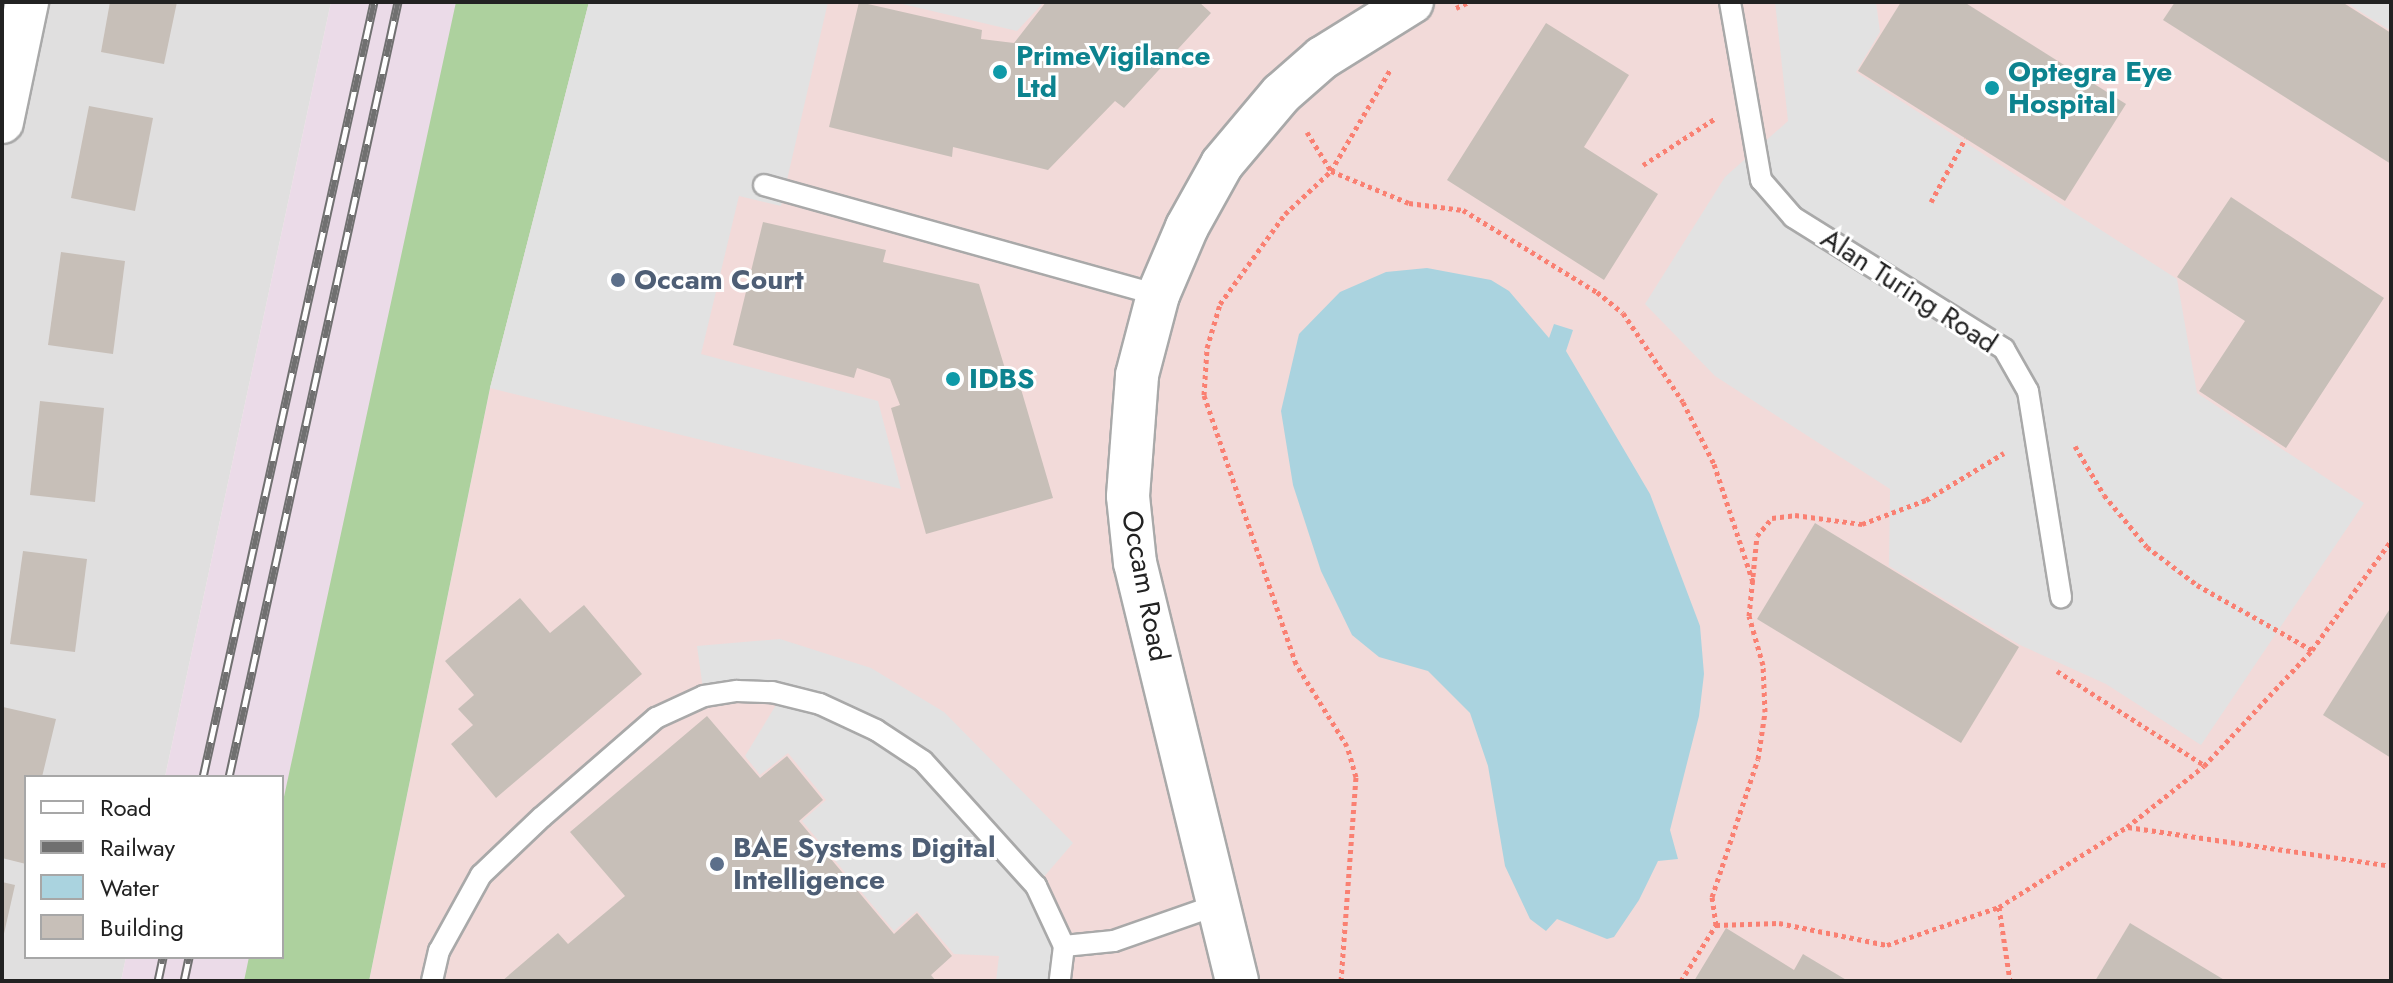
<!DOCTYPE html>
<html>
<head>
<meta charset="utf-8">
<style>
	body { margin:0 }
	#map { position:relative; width:2393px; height:983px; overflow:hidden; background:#f2efe9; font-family:Jost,sans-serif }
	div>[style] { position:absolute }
	.residential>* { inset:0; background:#e0dfdf }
	.commercial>* { inset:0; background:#f2dad9 }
	.industrial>* { inset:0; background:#ebdbe8 }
	.forest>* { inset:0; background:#add19e }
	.parking>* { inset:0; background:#e2e2e2 }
	.water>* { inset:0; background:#aad3df }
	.building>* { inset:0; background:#c7bfb8 }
	.path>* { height:5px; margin-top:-2.5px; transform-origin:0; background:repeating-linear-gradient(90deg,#fa8072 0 4px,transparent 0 8px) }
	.roads { filter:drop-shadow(2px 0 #a9a9a9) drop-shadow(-2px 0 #a9a9a9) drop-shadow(0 2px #a9a9a9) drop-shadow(0 -2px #a9a9a9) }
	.service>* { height:20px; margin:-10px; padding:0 10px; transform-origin:10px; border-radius:10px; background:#fff }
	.minor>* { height:42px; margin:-21px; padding:0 21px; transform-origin:21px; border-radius:21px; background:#fff }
	.rail>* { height:9px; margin-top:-4.5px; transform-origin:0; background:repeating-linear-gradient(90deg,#fff 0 18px,#707070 0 36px); box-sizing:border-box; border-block:2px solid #707070 }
	.dots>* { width:22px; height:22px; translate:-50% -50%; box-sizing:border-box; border:4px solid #fff; border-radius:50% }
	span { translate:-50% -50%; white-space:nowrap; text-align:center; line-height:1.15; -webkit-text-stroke:6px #fff; paint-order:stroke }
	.culture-label { font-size:28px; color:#0d838f; font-weight:700 }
	.left { translate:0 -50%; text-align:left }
	.service-label { font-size:28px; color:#4e5e75; font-weight:700 }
	.street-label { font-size:28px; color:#222 }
	.frame { position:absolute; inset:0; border:4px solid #222; pointer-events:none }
	.legend { position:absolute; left:24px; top:775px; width:260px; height:184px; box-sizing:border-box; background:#fff; border:2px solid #a7a7a7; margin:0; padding:10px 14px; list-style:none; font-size:24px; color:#222 }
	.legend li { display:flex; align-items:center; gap:16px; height:40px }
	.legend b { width:40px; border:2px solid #a7a7a7 }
</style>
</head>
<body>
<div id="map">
	<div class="residential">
		<div style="clip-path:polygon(2px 2px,331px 2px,165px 777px,26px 777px,26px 957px,126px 957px,121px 981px,2px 981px)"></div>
	</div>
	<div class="commercial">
		<div style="clip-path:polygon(589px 2px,2391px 2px,2391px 981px,369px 981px,490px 388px)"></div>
	</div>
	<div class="industrial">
		<div style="clip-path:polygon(331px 2px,589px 2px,490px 388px,369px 981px,121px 981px,126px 957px,282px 957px,282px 777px,165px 777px)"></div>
	</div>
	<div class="forest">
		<div style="clip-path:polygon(456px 2px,589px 2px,490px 388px,369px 981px,244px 981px,249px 957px,282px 957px,282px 806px)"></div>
	</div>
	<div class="parking">
		<div style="clip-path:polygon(589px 2px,828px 2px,781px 206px,739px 196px,701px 354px,878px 401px,901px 489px,490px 388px)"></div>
		<div style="clip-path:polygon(894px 2px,1044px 2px,1017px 31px)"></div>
		<div style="clip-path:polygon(1775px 2px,1876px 2px,1880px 32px,1856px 72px,2177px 279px,2197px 393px,2364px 503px,2201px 745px,2106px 684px,2020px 645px,1889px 566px,1890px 489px,1715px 376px,1645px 304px,1725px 177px,1788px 121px)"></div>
		<div style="clip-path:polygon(2345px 2px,2391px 2px,2391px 31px)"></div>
		<div style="clip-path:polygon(780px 639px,871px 668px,944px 712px,1073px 843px,1036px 886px,1051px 918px,1059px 981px,996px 981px,999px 956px,954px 954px,917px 911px,894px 931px,802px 821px,826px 800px,788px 753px,760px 775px,745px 756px,782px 695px,704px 696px,697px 646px)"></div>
	</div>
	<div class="water">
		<div style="clip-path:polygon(1427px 268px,1491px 280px,1509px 291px,1549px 338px,1554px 324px,1573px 330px,1566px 351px,1650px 494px,1700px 626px,1704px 674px,1699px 716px,1670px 830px,1678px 859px,1658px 861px,1639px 900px,1614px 937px,1607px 939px,1557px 919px,1546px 931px,1530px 919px,1505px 866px,1488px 766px,1470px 713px,1428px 671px,1379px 657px,1352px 635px,1321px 571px,1293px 485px,1281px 411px,1299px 334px,1340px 292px,1386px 272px)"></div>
	</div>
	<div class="building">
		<div style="clip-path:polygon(110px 2px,177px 2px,164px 64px,101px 52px)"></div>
		<div style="clip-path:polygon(859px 2px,982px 30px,981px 39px,1014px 43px,1046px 2px,1199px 2px,1211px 13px,1124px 108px,1115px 101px,1048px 170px,953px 147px,952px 157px,829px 127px)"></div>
		<div style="clip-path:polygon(1901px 2px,1964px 2px,2126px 104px,2065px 201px,1858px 71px)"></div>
		<div style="clip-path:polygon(2175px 2px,2342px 2px,2391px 33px,2391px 164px,2163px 20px)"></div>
		<div style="clip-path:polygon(1546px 23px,1629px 75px,1584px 147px,1658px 194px,1604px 280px,1447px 180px)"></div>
		<div style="clip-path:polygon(89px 106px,153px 118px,135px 211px,71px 198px)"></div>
		<div style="clip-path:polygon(2231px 197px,2384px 298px,2286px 448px,2199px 391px,2245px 321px,2177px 277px)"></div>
		<div style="clip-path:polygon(763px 222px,886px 250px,883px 262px,979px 284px,1007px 375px,1016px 372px,1053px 498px,926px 534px,891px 408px,900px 405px,890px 379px,857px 368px,854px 378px,733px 345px)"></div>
		<div style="clip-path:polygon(61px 252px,125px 261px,113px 354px,48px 345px)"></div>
		<div style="clip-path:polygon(40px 401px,104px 408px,95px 502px,30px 495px)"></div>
		<div style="clip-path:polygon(1815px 523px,2019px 647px,1961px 743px,1757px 619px)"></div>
		<div style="clip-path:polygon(23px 551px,87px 559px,75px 652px,10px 644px)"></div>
		<div style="clip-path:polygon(520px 598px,550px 633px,584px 605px,642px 674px,496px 798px,451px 744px,473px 725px,458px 709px,474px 695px,445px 661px)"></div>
		<div style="clip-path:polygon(2391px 607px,2391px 758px,2323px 715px)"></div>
		<div style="clip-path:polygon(3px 707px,56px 719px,42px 777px,26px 777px,26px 864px,2px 858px)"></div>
		<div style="clip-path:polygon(707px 716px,760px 778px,787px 756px,823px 800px,799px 821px,894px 934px,917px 913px,952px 956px,931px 975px,936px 981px,502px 981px,558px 933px,568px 944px,625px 896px,570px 832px)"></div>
		<div style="clip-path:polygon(2px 882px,15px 885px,3px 938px,2px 938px)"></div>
		<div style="clip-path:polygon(2130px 923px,2226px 981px,2095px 981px)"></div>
		<div style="clip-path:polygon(1726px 928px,1794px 970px,1803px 954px,1848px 981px,1694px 981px)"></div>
	</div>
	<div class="path">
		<div style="left:1456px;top:8px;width:14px;rotate:-25deg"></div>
		<div style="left:1307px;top:132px;width:46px;rotate:58.4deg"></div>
		<div style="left:1331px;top:171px;width:117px;rotate:-59.7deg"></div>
		<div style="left:1643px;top:165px;width:87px;rotate:-32.8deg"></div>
		<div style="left:1931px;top:202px;width:72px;rotate:-61.6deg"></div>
		<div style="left:2075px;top:446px;width:57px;rotate:59.4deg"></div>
		<div style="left:2104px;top:495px;width:67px;rotate:50.4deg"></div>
		<div style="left:2147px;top:547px;width:63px;rotate:37.2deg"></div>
		<div style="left:2197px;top:585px;width:132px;rotate:29.5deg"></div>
		<div style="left:2057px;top:671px;width:174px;rotate:32.6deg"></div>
		<div style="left:2128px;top:827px;width:266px;rotate:8.4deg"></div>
		<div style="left:1999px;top:907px;width:75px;rotate:81.5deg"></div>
		<div style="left:1716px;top:925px;width:28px;rotate:-98deg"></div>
		<div style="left:1712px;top:897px;width:145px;rotate:-71.6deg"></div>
		<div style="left:1758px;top:759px;width:48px;rotate:-81.5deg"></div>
		<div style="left:1765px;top:712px;width:47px;rotate:-92.4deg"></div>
		<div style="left:1763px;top:665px;width:51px;rotate:-105.9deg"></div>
		<div style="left:1749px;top:616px;width:80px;rotate:-84.3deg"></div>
		<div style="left:1757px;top:536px;width:23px;rotate:-50deg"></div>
		<div style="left:1772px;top:518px;width:23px;rotate:-7deg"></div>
		<div style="left:1795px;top:515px;width:68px;rotate:7.7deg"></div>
		<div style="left:1862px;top:524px;width:68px;rotate:-20.6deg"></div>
		<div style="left:1926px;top:500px;width:91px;rotate:-31.1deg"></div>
		<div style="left:1341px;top:981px;width:205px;rotate:-85.8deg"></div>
		<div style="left:1356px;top:777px;width:32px;rotate:-106deg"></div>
		<div style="left:1347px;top:746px;width:97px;rotate:-121.9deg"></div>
		<div style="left:1296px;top:664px;width:284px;rotate:-108.9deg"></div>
		<div style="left:1204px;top:395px;width:47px;rotate:-86.3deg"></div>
		<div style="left:1207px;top:348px;width:46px;rotate:-73.5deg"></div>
		<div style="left:1220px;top:304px;width:111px;rotate:-54.2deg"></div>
		<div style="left:1285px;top:214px;width:63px;rotate:-43.1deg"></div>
		<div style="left:1331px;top:171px;width:84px;rotate:22.3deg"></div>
		<div style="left:1409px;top:203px;width:54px;rotate:7.4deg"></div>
		<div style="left:1463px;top:210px;width:157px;rotate:31.5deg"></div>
		<div style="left:1597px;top:292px;width:33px;rotate:39deg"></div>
		<div style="left:1623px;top:313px;width:107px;rotate:56deg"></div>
		<div style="left:1683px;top:402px;width:69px;rotate:63.4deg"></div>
		<div style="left:1714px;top:464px;width:124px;rotate:71.7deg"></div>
		<div style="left:1681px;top:981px;width:66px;rotate:-58deg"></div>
		<div style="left:1716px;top:925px;width:63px;rotate:-1.8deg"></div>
		<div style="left:1779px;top:923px;width:110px;rotate:11.5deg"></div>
		<div style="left:1887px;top:945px;width:118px;rotate:-18.7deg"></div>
		<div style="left:1999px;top:907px;width:151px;rotate:-32deg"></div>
		<div style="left:2127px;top:827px;width:98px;rotate:-38.4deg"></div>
		<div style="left:2204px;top:766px;width:158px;rotate:-47deg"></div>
		<div style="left:2312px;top:650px;width:135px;rotate:-54.1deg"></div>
	</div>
	<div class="roads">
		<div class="service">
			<div style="left:1730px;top:2px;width:181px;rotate:80.1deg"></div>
			<div style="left:1761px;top:180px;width:49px;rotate:49.1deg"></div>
			<div style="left:1793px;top:217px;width:249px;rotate:32deg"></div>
			<div style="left:2004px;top:349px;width:48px;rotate:60.3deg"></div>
			<div style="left:2028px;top:391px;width:209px;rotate:80.9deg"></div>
			<div style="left:764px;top:185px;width:409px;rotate:15.6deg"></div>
			<div style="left:1064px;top:946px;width:50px;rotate:-5.7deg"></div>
			<div style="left:1114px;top:941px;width:109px;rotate:-19.3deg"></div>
			<div style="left:432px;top:981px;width:31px;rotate:-77deg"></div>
			<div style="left:439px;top:951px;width:87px;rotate:-61.1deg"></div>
			<div style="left:481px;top:875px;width:84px;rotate:-43.6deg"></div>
			<div style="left:542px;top:817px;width:151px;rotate:-41deg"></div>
			<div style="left:656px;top:718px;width:53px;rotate:-24.6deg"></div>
			<div style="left:704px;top:696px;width:33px;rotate:-9deg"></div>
			<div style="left:737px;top:691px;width:35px;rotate:2deg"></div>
			<div style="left:772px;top:692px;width:49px;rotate:14deg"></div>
			<div style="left:820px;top:704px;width:62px;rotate:24.9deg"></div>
			<div style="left:876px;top:730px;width:56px;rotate:33.4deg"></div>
			<div style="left:923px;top:761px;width:169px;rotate:47.9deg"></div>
			<div style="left:1036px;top:886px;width:66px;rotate:65deg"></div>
			<div style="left:1064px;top:946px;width:35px;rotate:97deg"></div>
		</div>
		<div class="minor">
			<div style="left:2px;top:122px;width:123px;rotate:-78.2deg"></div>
			<div style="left:1237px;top:981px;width:430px;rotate:-103.7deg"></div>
			<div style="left:1135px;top:563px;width:67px;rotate:-96deg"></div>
			<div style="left:1128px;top:496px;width:121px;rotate:-85.7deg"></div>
			<div style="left:1137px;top:375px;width:83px;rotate:-75.3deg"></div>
			<div style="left:1158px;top:295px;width:74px;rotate:-66.9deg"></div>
			<div style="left:1187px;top:227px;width:72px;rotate:-60.9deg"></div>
			<div style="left:1222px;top:164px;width:92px;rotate:-49.9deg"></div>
			<div style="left:1281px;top:94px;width:55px;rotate:-41.3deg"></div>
			<div style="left:1322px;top:58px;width:106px;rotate:-31.9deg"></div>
		</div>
	</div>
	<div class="rail">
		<div style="left:203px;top:777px;width:794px;rotate:-77.56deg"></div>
		<div style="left:229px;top:777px;width:793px;rotate:-77.7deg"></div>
		<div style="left:158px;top:981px;width:25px;rotate:-78deg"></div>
		<div style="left:184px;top:981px;width:25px;rotate:-78deg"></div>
	</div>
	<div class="dots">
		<div style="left:1000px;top:72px;background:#0f9aa8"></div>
		<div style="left:1992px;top:88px;background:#0f9aa8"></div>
		<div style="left:618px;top:280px;background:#5c6f8a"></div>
		<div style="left:953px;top:379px;background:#0f9aa8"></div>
		<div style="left:717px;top:864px;background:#5c6f8a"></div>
	</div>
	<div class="culture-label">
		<span class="left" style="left:1016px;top:72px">PrimeVigilance<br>Ltd</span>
		<span class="left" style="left:2008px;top:88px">Optegra Eye<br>Hospital</span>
		<span class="left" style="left:969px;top:379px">IDBS</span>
	</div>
	<div class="service-label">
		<span class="left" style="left:634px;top:280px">Occam Court</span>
		<span class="left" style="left:733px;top:864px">BAE Systems Digital<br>Intelligence</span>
	</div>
	<div class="street-label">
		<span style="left:1909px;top:291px;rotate:33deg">Alan Turing Road</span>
		<span style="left:1145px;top:586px;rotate:79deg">Occam Road</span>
	</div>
	<div class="frame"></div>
	<ul class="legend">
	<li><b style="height:10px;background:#fff"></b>Road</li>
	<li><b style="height:10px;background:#707070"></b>Railway</li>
	<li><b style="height:22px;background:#aad3df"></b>Water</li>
	<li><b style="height:22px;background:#c7bfb8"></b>Building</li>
	</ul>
</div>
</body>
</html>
